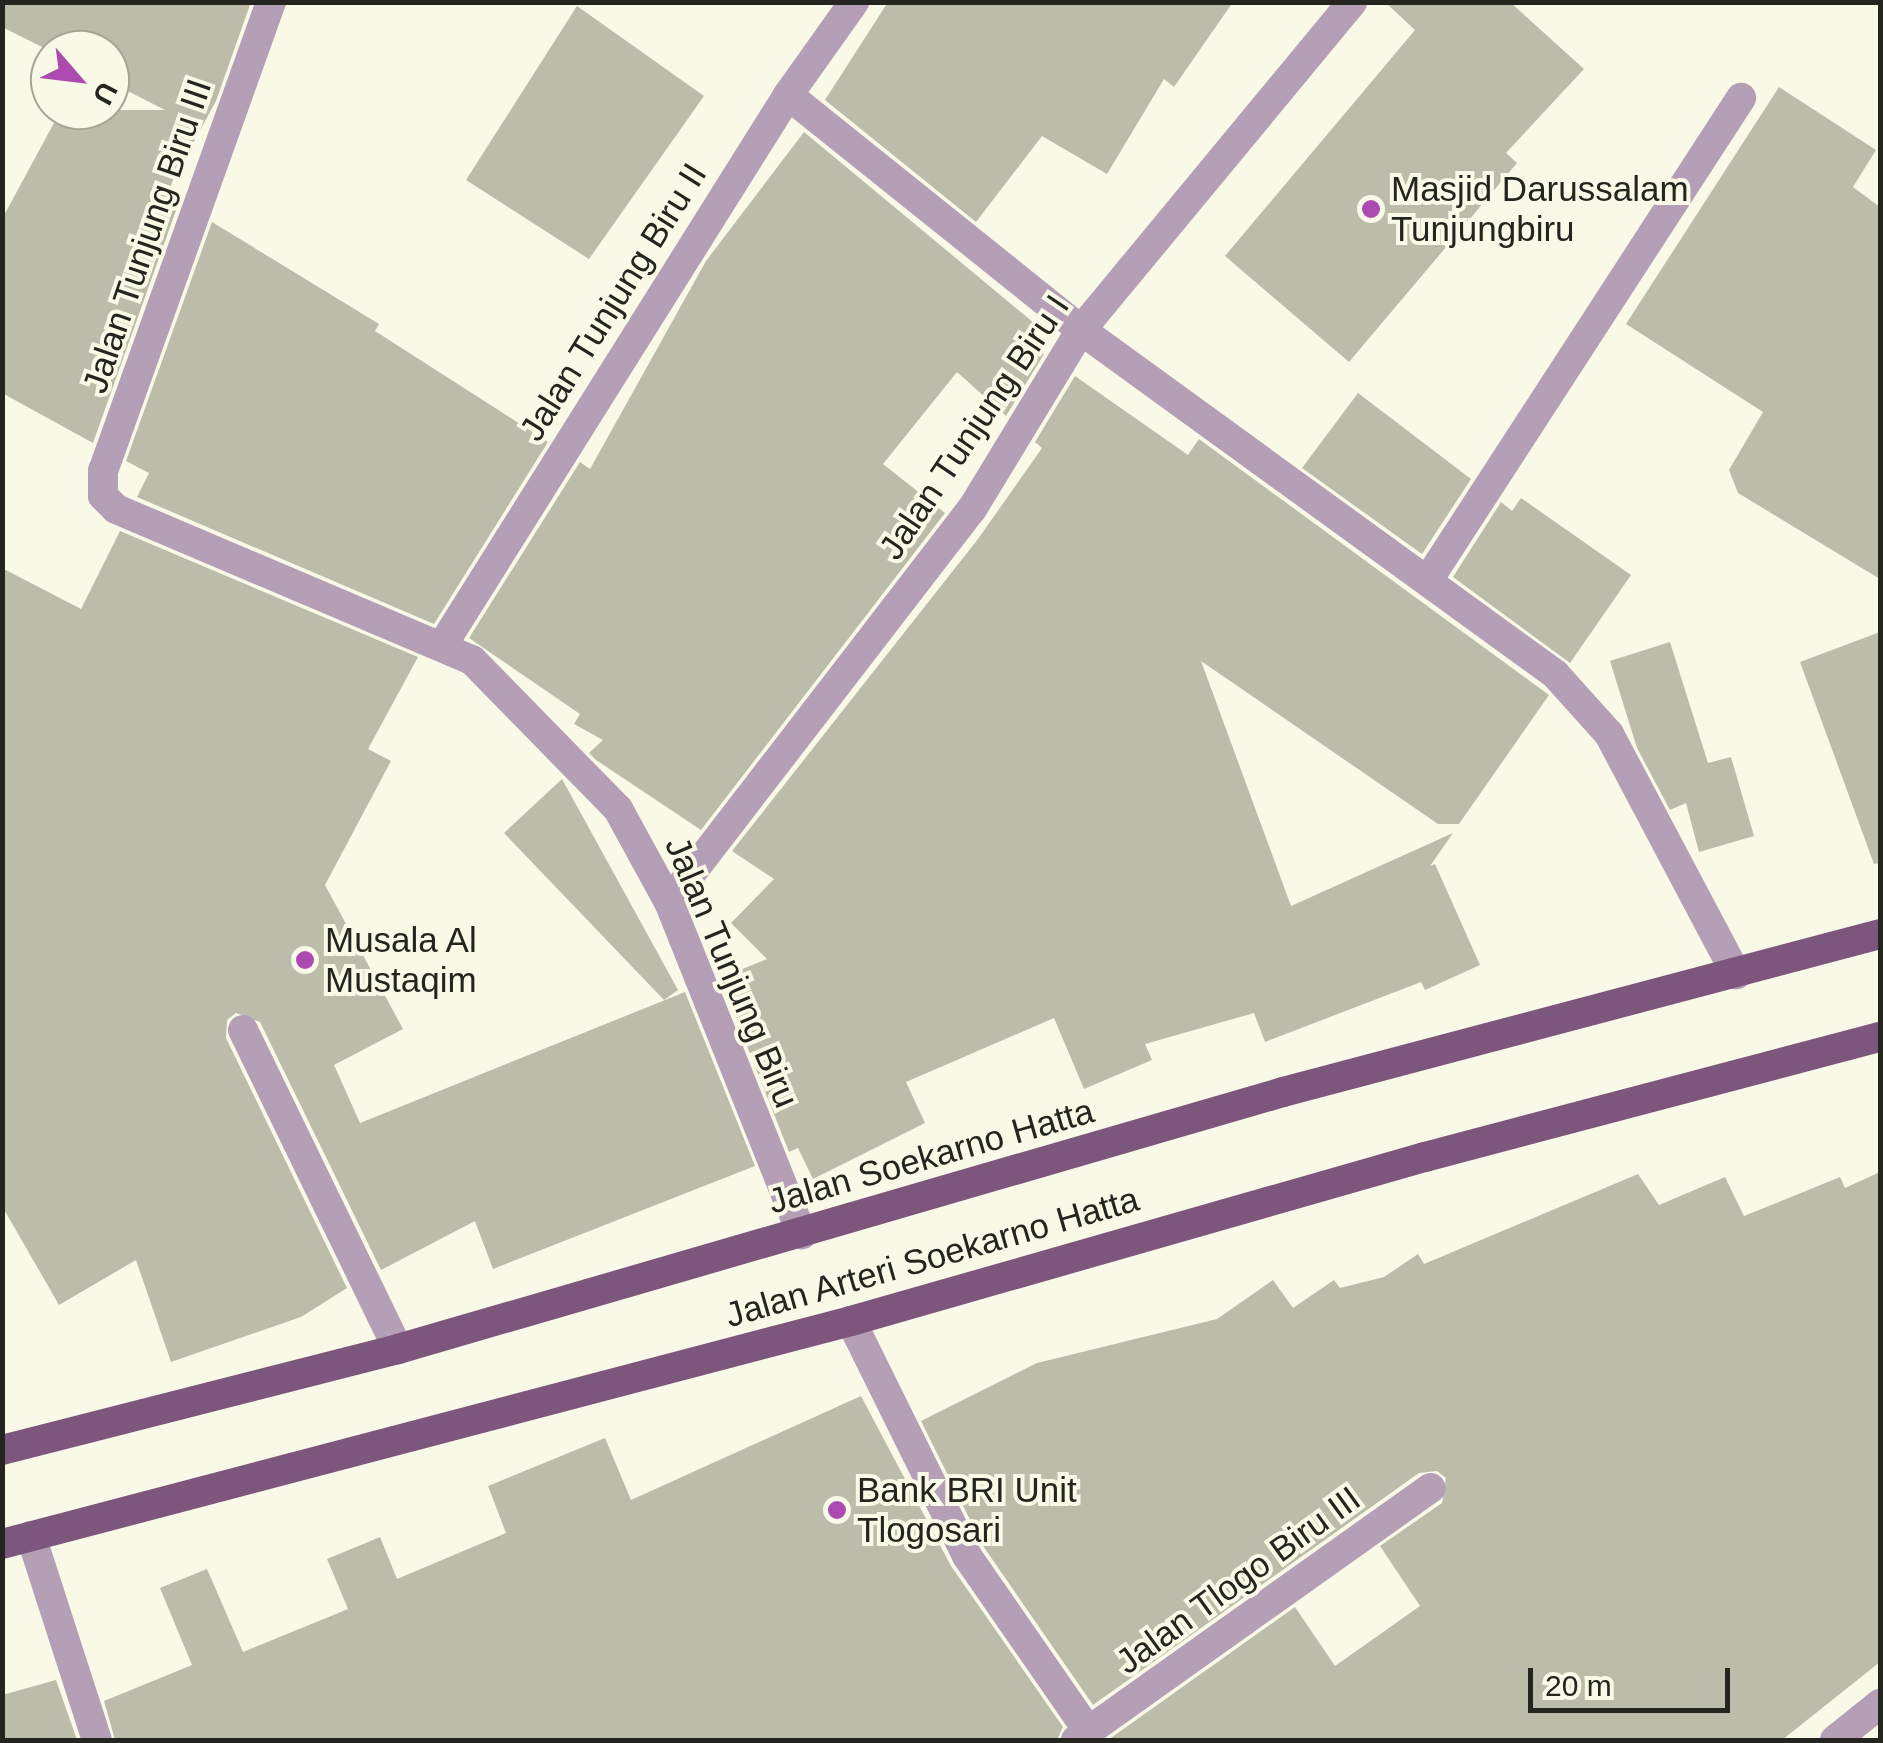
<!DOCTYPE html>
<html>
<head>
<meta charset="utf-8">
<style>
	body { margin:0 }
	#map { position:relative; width:1883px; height:1743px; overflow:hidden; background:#f9f9e7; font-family:Helvetica,sans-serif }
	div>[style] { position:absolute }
	.building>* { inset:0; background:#bcbcab }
	.minor>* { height:30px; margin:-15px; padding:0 15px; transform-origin:15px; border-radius:15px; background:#b59fb6 }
	.major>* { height:30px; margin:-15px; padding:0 15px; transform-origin:15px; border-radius:15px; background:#7d567e }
	.dots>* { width:28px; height:28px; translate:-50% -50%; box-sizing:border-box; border:5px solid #f9f9e7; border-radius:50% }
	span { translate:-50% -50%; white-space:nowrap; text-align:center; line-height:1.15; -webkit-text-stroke:8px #f9f9e7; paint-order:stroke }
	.poi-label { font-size:35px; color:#25251f }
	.left { translate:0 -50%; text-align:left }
	.street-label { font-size:35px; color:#25251f }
	.frame { position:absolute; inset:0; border:5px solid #25251f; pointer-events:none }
	.north { position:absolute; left:30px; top:30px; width:100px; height:100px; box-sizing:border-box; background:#f9f9e7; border:2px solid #a4a497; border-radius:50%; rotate:118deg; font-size:28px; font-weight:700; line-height:40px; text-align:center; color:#25251f }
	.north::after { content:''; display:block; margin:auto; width:35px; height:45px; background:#ad4ab1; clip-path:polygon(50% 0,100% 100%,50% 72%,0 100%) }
	.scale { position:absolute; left:1528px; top:1668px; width:202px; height:45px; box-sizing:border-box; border:5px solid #25251f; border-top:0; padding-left:12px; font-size:30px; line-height:35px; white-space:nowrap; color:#25251f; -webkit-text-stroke:8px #f9f9e7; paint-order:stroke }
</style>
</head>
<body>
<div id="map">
	<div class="building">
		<div style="clip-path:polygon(2px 2px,251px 2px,216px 101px,172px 182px,169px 195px,179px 202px,93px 443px,2px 393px,2px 219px,61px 110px,165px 110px,110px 82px,110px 50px,50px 51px,2px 27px)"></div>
		<div style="clip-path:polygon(888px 2px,1233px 2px,1174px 87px,1164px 79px,1107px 174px,1042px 136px,976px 222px,825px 100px)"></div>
		<div style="clip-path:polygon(1385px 2px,1510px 2px,1584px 69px,1506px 153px,1517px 163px,1349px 362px,1225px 256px,1415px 30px)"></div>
		<div style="clip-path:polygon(577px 6px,704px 96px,589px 259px,466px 180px)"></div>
		<div style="clip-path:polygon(1779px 87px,1876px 150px,1853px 187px,1880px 207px,1880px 579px,1738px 493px,1729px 470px,1763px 412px,1626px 324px)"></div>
		<div style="clip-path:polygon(804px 132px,1040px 328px,1028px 342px,1044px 354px,1006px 416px,957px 372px,883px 464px,945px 513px,701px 830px,596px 760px,589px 753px,603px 740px,574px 724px,580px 714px,469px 638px,580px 462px,590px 469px,706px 261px)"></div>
		<div style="clip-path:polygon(212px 222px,379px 324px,375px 331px,548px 442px,434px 624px,137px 497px,149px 473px,126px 461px)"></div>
		<div style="clip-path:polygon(1075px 376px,1188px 455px,1199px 439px,1549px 695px,1459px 824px,1438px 824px,1201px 661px,1291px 906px,1453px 833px,1430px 866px,1435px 864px,1480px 965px,1425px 990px,1421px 982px,1265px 1042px,1254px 1013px,1145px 1044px,1152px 1060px,1084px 1089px,1054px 1018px,906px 1082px,925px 1123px,813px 1179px,798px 1148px,789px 1152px,720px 978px,767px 959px,731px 923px,774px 879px,732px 851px,978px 539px,1042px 448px,1035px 442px)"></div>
		<div style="clip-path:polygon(1358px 393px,1471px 479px,1422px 554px,1302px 468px)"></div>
		<div style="clip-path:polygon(1521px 498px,1631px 575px,1570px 663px,1453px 577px,1501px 502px,1512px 511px)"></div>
		<div style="clip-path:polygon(120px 531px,418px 657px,368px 749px,391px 761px,325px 885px,403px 1029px,334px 1065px,360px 1123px,685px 992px,755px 1166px,493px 1269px,475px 1221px,381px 1270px,260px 1022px,236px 1013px,227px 1020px,226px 1038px,347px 1288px,301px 1317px,171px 1362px,136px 1260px,59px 1305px,2px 1206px,2px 568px,81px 609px)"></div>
		<div style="clip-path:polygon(1880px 632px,1880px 863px,1874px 864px,1800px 662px)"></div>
		<div style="clip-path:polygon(1670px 642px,1708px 763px,1731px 757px,1754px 836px,1699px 852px,1686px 803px,1670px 810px,1637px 748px,1610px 661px)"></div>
		<div style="clip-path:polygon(562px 779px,678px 990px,664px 1000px,504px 833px)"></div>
		<div style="clip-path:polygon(1880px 1172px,1880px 1662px,1782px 1740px,1108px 1740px,1295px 1607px,1335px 1666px,1420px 1606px,1380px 1546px,1442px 1503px,1446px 1478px,1437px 1471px,1419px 1473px,1093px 1705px,983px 1546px,921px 1421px,1037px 1363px,1217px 1319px,1273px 1280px,1293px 1308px,1334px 1280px,1340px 1288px,1384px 1277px,1418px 1254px,1424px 1264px,1638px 1174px,1659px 1205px,1725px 1177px,1744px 1216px,1840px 1177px,1845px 1188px)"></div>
		<div style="clip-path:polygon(861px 1396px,951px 1566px,1063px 1727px,1057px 1740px,115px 1740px,104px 1701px,192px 1665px,160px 1588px,207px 1569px,243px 1652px,348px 1609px,327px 1559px,380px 1537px,397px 1579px,506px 1533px,488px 1486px,605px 1438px,631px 1500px)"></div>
		<div style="clip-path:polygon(56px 1680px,77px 1740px,2px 1740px,2px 1695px)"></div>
	</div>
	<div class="minor">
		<div style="left:271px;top:2px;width:497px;rotate:109.7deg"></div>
		<div style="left:103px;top:470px;width:26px;rotate:90deg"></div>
		<div style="left:103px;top:496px;width:18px;rotate:45deg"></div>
		<div style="left:116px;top:509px;width:387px;rotate:23deg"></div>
		<div style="left:472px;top:660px;width:209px;rotate:45.6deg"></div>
		<div style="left:618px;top:809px;width:106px;rotate:61.3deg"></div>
		<div style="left:669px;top:902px;width:358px;rotate:68.2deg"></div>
		<div style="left:788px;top:95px;width:376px;rotate:38.7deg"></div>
		<div style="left:1081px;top:330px;width:586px;rotate:35.97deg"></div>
		<div style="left:1555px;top:674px;width:81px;rotate:48deg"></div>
		<div style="left:1609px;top:734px;width:272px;rotate:62.1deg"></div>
		<div style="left:1428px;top:580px;width:575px;rotate:-57deg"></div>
		<div style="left:442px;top:646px;width:651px;rotate:-57.87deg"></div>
		<div style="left:788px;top:95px;width:114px;rotate:-54.6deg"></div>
		<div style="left:669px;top:902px;width:496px;rotate:-52.4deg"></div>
		<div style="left:972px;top:509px;width:210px;rotate:-58.7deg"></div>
		<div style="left:1081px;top:330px;width:425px;rotate:-50.4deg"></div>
		<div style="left:243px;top:1030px;width:355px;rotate:64.1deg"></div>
		<div style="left:851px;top:1321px;width:262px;rotate:63.7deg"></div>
		<div style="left:967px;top:1556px;width:214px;rotate:55.3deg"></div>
		<div style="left:31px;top:1536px;width:214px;rotate:72.1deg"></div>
		<div style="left:1076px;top:1740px;width:435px;rotate:-35.4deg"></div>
		<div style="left:1835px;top:1740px;width:58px;rotate:-38.7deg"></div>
	</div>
	<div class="major">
		<div style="left:2px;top:1450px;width:409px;rotate:-14.3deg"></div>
		<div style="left:398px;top:1349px;width:922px;rotate:-16.19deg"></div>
		<div style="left:1283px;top:1092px;width:618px;rotate:-14.82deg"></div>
		<div style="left:2px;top:1544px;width:878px;rotate:-14.72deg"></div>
		<div style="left:851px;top:1321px;width:597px;rotate:-15.95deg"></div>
		<div style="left:1425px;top:1157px;width:471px;rotate:-14.8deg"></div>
	</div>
	<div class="dots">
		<div style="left:1371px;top:209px;background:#ad4ab1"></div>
		<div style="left:305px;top:960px;background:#ad4ab1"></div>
		<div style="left:837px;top:1510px;background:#ad4ab1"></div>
	</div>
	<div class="poi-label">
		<span class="left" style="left:1391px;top:209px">Masjid Darussalam<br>Tunjungbiru</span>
		<span class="left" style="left:325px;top:960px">Musala Al<br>Mustaqim</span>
		<span class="left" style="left:857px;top:1510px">Bank BRI Unit<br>Tlogosari</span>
	</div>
	<div class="street-label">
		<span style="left:147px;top:236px;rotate:-71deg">Jalan Tunjung Biru III</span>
		<span style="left:613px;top:302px;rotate:-58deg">Jalan Tunjung Biru II</span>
		<span style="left:974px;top:427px;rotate:-56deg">Jalan Tunjung Biru I</span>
		<span style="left:732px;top:972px;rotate:67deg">Jalan Tunjung Biru</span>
		<span style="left:931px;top:1156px;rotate:-16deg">Jalan Soekarno Hatta</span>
		<span style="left:932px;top:1257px;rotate:-16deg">Jalan Arteri Soekarno Hatta</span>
		<span style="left:1238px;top:1580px;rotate:-36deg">Jalan Tlogo Biru III</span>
	</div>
	<div class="frame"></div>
	<div class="north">U</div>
	<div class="scale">20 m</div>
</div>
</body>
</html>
